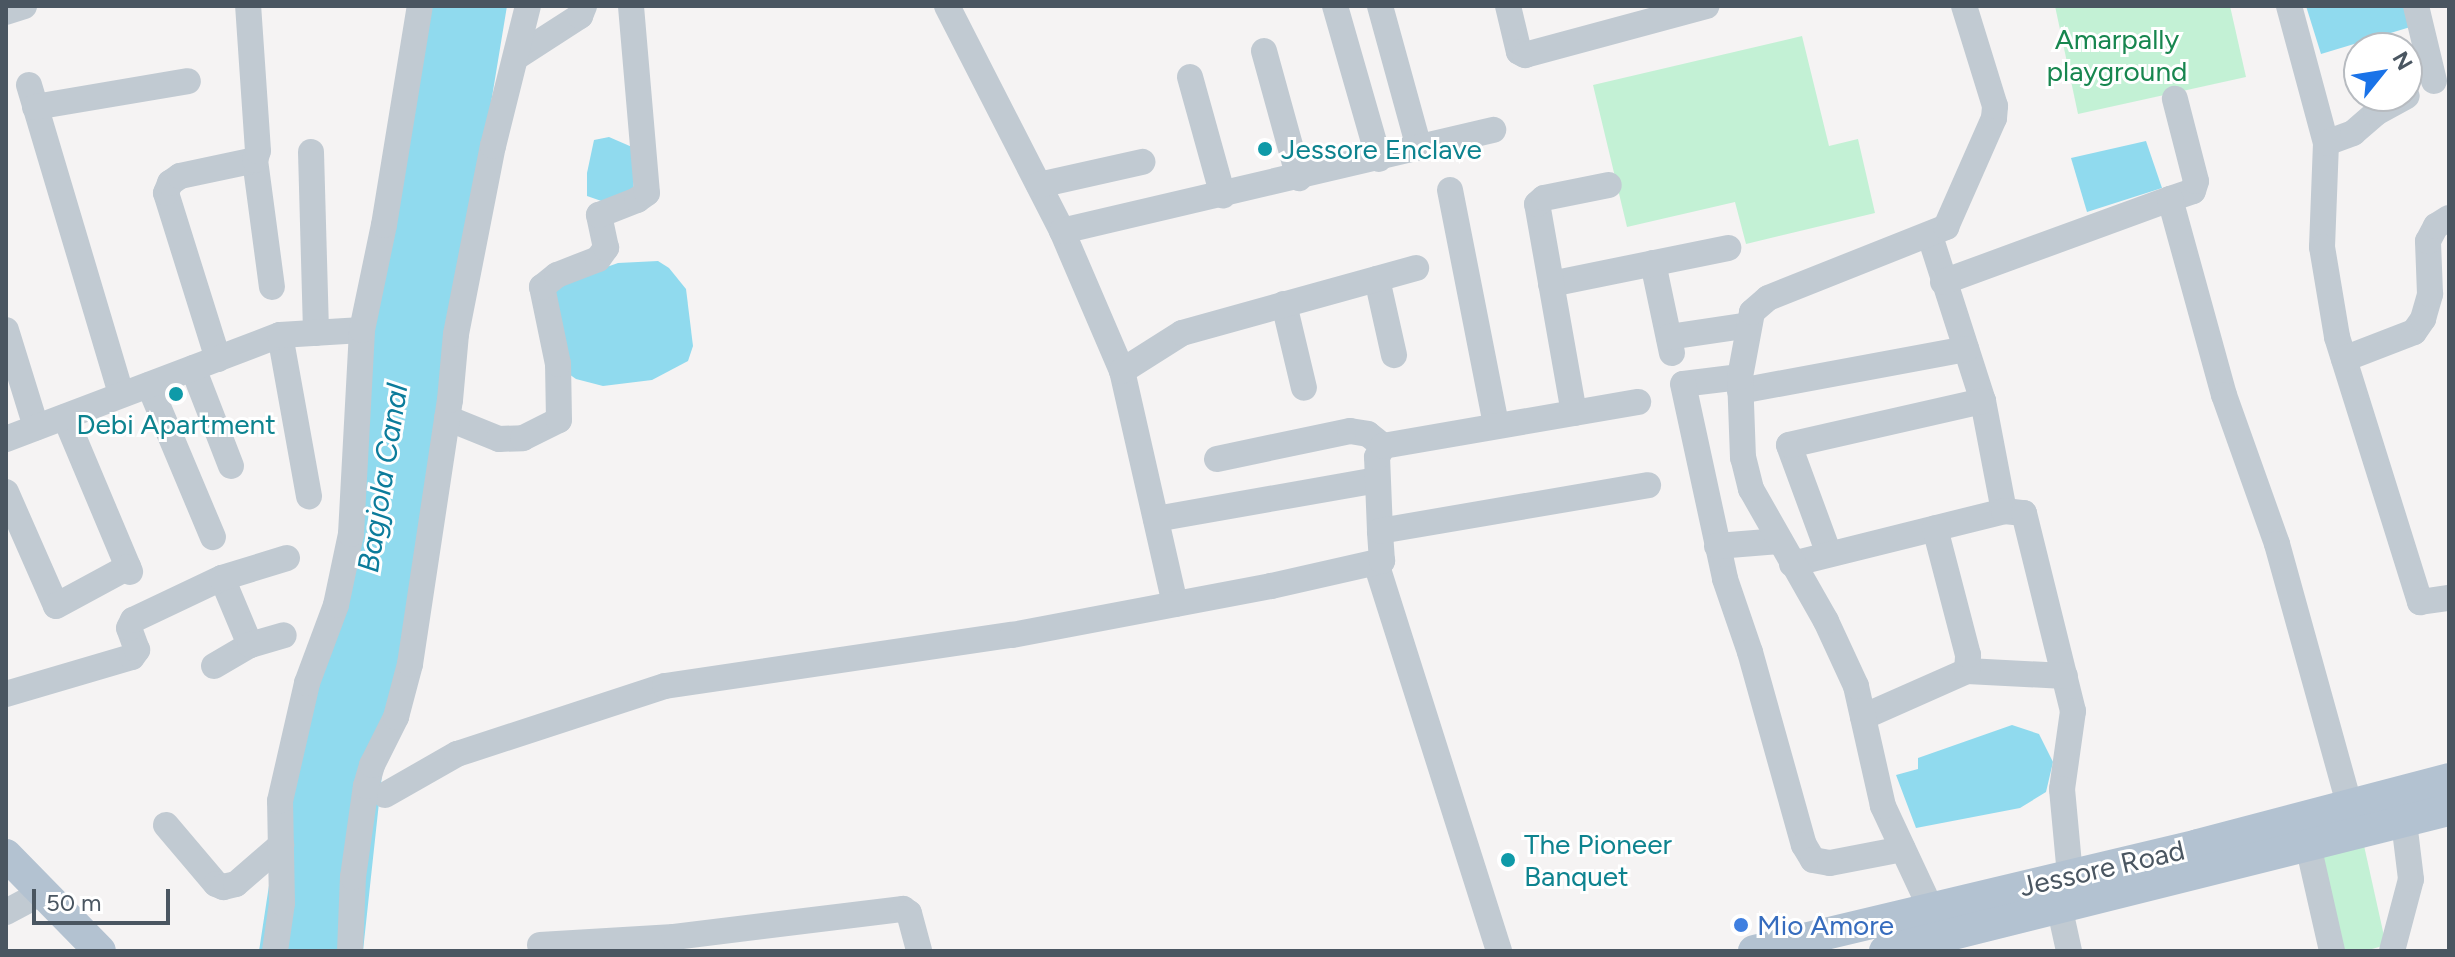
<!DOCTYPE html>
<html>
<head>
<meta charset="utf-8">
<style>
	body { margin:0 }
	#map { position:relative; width:2455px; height:957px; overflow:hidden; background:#f5f3f3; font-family:Figtree,sans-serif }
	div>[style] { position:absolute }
	.green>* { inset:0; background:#c3f1d5 }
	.water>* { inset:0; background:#90daee }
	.minor>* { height:26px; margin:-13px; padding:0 13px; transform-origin:13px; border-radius:13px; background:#c1cad2 }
	.major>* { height:32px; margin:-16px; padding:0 16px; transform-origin:16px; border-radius:16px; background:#b3c2d1 }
	.dots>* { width:22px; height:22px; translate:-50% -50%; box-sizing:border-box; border:4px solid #fff; border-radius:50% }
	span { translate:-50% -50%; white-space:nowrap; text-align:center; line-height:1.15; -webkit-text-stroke:6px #fff; paint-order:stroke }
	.park-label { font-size:28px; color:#17864f }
	.culture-label { font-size:28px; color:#0d838f }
	.left { translate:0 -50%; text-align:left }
	.street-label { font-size:28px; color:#4a5661 }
	.shop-label { font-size:28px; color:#366cbe }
	.water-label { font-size:30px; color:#0c7c9b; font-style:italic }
	.frame { position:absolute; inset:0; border:8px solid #4a5661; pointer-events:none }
	.north { position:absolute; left:2343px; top:32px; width:80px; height:80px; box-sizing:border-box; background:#fff; border:2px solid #b7bbc0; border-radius:50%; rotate:60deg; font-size:22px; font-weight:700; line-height:32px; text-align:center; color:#4a5661 }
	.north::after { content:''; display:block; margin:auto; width:28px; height:36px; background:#1a73e8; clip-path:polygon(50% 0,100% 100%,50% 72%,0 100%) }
	.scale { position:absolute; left:32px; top:889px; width:138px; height:36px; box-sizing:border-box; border:4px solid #4a5661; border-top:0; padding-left:10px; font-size:24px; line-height:28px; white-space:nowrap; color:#4a5661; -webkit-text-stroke:6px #fff; paint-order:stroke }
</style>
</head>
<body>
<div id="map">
	<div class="green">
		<div style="clip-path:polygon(2055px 6px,2230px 6px,2246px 77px,2078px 114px)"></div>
		<div style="clip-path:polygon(1802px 36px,1829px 146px,1858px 139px,1875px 213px,1746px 244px,1735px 202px,1627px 227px,1593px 85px)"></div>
		<div style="clip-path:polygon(2361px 832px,2386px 945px,2365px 951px,2337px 951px,2312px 844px)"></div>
	</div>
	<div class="water">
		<div style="clip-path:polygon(418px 6px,507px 6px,385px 747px,363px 951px,259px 951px,291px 741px,349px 556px,367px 323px)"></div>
		<div style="clip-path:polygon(2306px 6px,2412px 6px,2417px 25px,2321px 54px)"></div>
		<div style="clip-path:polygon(609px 137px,632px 147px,634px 194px,610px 204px,587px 196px,587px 173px,594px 140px)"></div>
		<div style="clip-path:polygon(2146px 141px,2162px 188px,2087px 212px,2071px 158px)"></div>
		<div style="clip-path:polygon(658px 261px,669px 268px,686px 289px,693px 346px,688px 361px,652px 380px,603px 386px,576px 379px,553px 363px,553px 286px,618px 263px)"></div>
		<div style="clip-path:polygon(2012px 725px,2039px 734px,2053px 762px,2046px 792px,2020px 808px,1916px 828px,1896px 775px,1918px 769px,1918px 758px)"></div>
	</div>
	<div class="minor">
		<div style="left:947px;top:6px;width:253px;rotate:62.9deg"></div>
		<div style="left:1062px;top:231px;width:152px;rotate:66.8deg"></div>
		<div style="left:1335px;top:6px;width:159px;rotate:74deg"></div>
		<div style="left:1380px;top:6px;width:147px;rotate:74.6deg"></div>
		<div style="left:1508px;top:6px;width:47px;rotate:76.6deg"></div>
		<div style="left:1519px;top:52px;width:7px;rotate:27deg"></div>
		<div style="left:1525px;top:55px;width:188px;rotate:-15.1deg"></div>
		<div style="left:2289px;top:6px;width:142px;rotate:74.9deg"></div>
		<div style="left:2326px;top:143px;width:104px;rotate:92.2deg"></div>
		<div style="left:2322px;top:247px;width:91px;rotate:80.5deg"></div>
		<div style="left:2337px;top:337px;width:278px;rotate:72.6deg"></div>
		<div style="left:2420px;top:602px;width:29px;rotate:-8deg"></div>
		<div style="left:2416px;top:6px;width:77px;rotate:76.5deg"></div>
		<div style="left:6px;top:12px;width:19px;rotate:-18deg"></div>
		<div style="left:1264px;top:51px;width:132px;rotate:74.6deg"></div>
		<div style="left:518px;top:56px;width:74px;rotate:-32.8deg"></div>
		<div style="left:580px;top:16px;width:11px;rotate:-68deg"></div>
		<div style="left:1190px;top:77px;width:123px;rotate:74.5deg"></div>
		<div style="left:29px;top:85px;width:322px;rotate:73.4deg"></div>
		<div style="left:35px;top:107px;width:155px;rotate:-9.6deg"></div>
		<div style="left:2326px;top:143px;width:29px;rotate:-20deg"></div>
		<div style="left:2353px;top:133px;width:30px;rotate:-41deg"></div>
		<div style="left:2376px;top:113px;width:35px;rotate:-29deg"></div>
		<div style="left:311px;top:152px;width:181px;rotate:88.4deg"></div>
		<div style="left:255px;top:160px;width:128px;rotate:82.4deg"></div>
		<div style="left:1039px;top:185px;width:106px;rotate:-12.6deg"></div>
		<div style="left:1450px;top:190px;width:239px;rotate:78.9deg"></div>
		<div style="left:2170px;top:199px;width:24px;rotate:-19deg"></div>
		<div style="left:2193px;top:191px;width:10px;rotate:-73deg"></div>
		<div style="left:2196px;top:181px;width:85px;rotate:-104.4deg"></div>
		<div style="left:1062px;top:231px;width:443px;rotate:-13.2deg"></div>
		<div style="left:1930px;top:236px;width:173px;rotate:72.2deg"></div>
		<div style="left:1983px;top:401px;width:112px;rotate:79.2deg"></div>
		<div style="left:1653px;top:263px;width:92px;rotate:78.1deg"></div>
		<div style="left:1377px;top:279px;width:78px;rotate:77.4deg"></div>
		<div style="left:1943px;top:282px;width:242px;rotate:-20.1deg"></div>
		<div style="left:2170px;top:199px;width:203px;rotate:74.6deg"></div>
		<div style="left:2224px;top:395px;width:158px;rotate:70.4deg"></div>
		<div style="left:2277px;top:544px;width:270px;rotate:74.5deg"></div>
		<div style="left:1551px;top:284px;width:181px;rotate:-11.5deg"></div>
		<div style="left:1284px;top:304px;width:86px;rotate:76.6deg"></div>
		<div style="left:6px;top:330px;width:102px;rotate:72.8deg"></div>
		<div style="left:280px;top:335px;width:164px;rotate:79.8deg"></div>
		<div style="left:1669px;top:337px;width:81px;rotate:-8.5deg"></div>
		<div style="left:218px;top:359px;width:174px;rotate:-107.4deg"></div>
		<div style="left:166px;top:193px;width:11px;rotate:-68deg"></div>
		<div style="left:170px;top:183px;width:12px;rotate:-35deg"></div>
		<div style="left:180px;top:176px;width:77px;rotate:-12deg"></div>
		<div style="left:255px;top:160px;width:9px;rotate:-72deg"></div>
		<div style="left:258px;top:151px;width:145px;rotate:-93.9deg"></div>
		<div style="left:2344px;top:359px;width:75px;rotate:-21.1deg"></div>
		<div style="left:2414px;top:332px;width:16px;rotate:-55deg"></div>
		<div style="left:2423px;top:319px;width:26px;rotate:-74deg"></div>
		<div style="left:2430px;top:294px;width:53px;rotate:-92.2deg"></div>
		<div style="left:2428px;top:241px;width:17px;rotate:-62deg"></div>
		<div style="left:2436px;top:226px;width:15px;rotate:-32deg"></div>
		<div style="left:193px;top:368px;width:105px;rotate:68.8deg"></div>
		<div style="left:1740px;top:377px;width:57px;rotate:173deg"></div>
		<div style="left:1683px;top:384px;width:199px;rotate:77.8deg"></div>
		<div style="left:1725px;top:579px;width:77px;rotate:71.1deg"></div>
		<div style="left:1750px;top:652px;width:200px;rotate:74.4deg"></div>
		<div style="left:1804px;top:845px;width:17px;rotate:59deg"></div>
		<div style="left:1813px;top:860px;width:17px;rotate:10deg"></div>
		<div style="left:1830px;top:863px;width:74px;rotate:-10.9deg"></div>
		<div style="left:149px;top:385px;width:165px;rotate:67.2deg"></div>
		<div style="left:1740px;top:391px;width:230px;rotate:-10.5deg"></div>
		<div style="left:1574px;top:413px;width:212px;rotate:-100deg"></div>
		<div style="left:1537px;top:204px;width:9px;rotate:-41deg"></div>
		<div style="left:1544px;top:198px;width:66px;rotate:-11.3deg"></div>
		<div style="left:65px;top:417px;width:168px;rotate:67.2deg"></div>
		<div style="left:447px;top:418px;width:56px;rotate:22deg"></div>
		<div style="left:499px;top:439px;width:24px;rotate:-2deg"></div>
		<div style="left:523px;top:438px;width:40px;rotate:-26.6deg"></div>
		<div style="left:559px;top:420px;width:56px;rotate:-91deg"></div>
		<div style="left:558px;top:364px;width:79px;rotate:-101.7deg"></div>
		<div style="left:542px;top:287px;width:19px;rotate:-39deg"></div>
		<div style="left:557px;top:275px;width:44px;rotate:-21.3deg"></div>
		<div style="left:598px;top:259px;width:14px;rotate:-54deg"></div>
		<div style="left:606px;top:248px;width:34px;rotate:-102deg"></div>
		<div style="left:599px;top:215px;width:41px;rotate:-21.5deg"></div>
		<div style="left:637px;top:200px;width:12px;rotate:-35deg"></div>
		<div style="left:647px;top:193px;width:188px;rotate:-94.9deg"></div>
		<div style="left:6px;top:439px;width:293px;rotate:-20.8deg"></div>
		<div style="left:280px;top:335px;width:82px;rotate:-3.5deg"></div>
		<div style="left:1217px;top:459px;width:136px;rotate:-11.9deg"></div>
		<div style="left:1350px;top:431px;width:18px;rotate:9deg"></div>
		<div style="left:1368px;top:434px;width:19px;rotate:39deg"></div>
		<div style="left:6px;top:492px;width:124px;rotate:66.3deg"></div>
		<div style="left:56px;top:606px;width:82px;rotate:-28.4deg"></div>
		<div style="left:1156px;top:519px;width:224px;rotate:-10deg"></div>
		<div style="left:1380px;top:531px;width:74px;rotate:-92.3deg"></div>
		<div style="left:1377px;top:457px;width:13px;rotate:-61deg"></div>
		<div style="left:1383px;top:446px;width:259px;rotate:-9.8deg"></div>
		<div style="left:1717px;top:546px;width:63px;rotate:-4.5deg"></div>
		<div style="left:1829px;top:554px;width:116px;rotate:-110.2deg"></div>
		<div style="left:1789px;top:445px;width:199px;rotate:-12.8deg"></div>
		<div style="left:1376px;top:563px;width:407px;rotate:72.4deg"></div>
		<div style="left:1792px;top:564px;width:219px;rotate:-14deg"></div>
		<div style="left:2004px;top:511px;width:20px;rotate:6deg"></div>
		<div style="left:2024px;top:513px;width:204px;rotate:76.1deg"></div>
		<div style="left:2073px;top:711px;width:79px;rotate:98deg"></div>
		<div style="left:2062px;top:789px;width:86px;rotate:84.7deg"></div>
		<div style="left:222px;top:578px;width:73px;rotate:67.3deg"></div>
		<div style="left:1175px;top:604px;width:239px;rotate:-102.8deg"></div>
		<div style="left:1122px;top:371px;width:71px;rotate:-32.3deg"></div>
		<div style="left:1182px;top:333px;width:243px;rotate:-15.5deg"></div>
		<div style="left:214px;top:666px;width:42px;rotate:-30.3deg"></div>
		<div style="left:250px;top:645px;width:35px;rotate:-16deg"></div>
		<div style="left:1967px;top:671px;width:98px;rotate:2.9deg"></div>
		<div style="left:6px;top:694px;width:131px;rotate:-16.4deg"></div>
		<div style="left:132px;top:657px;width:9px;rotate:-54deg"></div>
		<div style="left:137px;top:650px;width:23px;rotate:-110deg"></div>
		<div style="left:129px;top:628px;width:9px;rotate:-63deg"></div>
		<div style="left:133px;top:620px;width:98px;rotate:-25.3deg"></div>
		<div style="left:222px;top:578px;width:68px;rotate:-17.1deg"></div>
		<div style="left:1863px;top:717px;width:114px;rotate:-23.9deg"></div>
		<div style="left:1967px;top:671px;width:16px;rotate:-86deg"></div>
		<div style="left:1968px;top:655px;width:131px;rotate:-104.6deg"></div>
		<div style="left:385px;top:795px;width:83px;rotate:-29.7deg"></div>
		<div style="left:457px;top:754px;width:219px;rotate:-18.1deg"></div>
		<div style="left:665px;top:686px;width:351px;rotate:-8.4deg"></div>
		<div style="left:1012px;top:635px;width:264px;rotate:-10.7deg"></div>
		<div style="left:1271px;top:586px;width:114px;rotate:-12.7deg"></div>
		<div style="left:1382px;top:561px;width:30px;rotate:-94deg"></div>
		<div style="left:1380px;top:531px;width:272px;rotate:-9.7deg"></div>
		<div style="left:166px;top:825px;width:77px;rotate:49.7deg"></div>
		<div style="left:216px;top:884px;width:8px;rotate:23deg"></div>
		<div style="left:223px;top:887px;width:13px;rotate:-13deg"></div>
		<div style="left:236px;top:884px;width:60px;rotate:-40.9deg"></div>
		<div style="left:2308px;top:845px;width:109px;rotate:77.2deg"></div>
		<div style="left:1931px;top:909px;width:114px;rotate:-115deg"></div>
		<div style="left:1883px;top:806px;width:123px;rotate:-102.7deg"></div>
		<div style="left:1856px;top:686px;width:72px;rotate:-114.8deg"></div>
		<div style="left:1826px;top:621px;width:152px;rotate:-119.6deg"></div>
		<div style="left:1751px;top:489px;width:32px;rotate:-104deg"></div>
		<div style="left:1743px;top:458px;width:81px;rotate:-92.1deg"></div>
		<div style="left:1740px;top:377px;width:66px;rotate:-79.5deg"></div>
		<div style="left:1752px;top:312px;width:21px;rotate:-41deg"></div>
		<div style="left:1768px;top:298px;width:192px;rotate:-21.7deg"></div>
		<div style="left:1946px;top:227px;width:119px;rotate:-66.2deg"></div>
		<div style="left:1994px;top:118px;width:12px;rotate:-85deg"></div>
		<div style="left:1995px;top:106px;width:105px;rotate:-107.2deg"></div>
		<div style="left:2060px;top:910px;width:42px;rotate:77.6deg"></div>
		<div style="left:6px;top:912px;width:24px;rotate:-28deg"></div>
		<div style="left:540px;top:945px;width:134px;rotate:-3.4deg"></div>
		<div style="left:674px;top:937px;width:231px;rotate:-7deg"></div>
		<div style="left:903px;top:909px;width:7px;rotate:34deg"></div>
		<div style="left:909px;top:913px;width:39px;rotate:75deg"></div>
		<div style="left:275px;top:951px;width:49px;rotate:-81.7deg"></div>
		<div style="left:282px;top:903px;width:102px;rotate:-91.1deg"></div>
		<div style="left:280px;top:801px;width:121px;rotate:-77.1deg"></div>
		<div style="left:307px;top:683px;width:83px;rotate:-69.6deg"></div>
		<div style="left:336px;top:605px;width:73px;rotate:-78.1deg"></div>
		<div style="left:351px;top:534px;width:204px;rotate:-86.9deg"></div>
		<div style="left:362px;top:330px;width:107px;rotate:-78.2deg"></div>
		<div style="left:384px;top:225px;width:222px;rotate:-80.7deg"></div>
		<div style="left:350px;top:951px;width:74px;rotate:-87.7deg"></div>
		<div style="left:353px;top:877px;width:92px;rotate:-81.9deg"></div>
		<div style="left:366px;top:786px;width:22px;rotate:-74deg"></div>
		<div style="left:372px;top:765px;width:54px;rotate:-63.4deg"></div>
		<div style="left:396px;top:717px;width:55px;rotate:-75.2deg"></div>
		<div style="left:410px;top:664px;width:267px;rotate:-81.4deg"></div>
		<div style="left:450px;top:400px;width:66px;rotate:-84.8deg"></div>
		<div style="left:456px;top:334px;width:192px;rotate:-78.9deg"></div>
		<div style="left:493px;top:146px;width:144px;rotate:-76deg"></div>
		<div style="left:2392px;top:951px;width:74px;rotate:-75.2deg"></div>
		<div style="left:2411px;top:879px;width:57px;rotate:-97deg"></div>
	</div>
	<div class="major">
		<div style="left:6px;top:855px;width:134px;rotate:45.6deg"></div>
		<div style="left:1754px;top:951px;width:456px;rotate:-13.4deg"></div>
		<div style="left:2198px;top:845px;width:260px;rotate:-14.7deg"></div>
		<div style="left:1885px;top:951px;width:581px;rotate:-14.04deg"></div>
	</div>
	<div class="dots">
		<div style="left:1265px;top:149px;background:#0f9aa8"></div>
		<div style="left:176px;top:394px;background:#0f9aa8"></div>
		<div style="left:1508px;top:860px;background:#0f9aa8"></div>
		<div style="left:1741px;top:925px;background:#3f7fe0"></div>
	</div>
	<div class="park-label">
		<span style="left:2117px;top:55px">Amarpally<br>playground</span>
	</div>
	<div class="culture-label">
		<span class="left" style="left:1281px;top:149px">Jessore Enclave</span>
		<span style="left:176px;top:424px">Debi Apartment</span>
		<span class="left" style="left:1524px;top:860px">The Pioneer<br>Banquet</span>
	</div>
	<div class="street-label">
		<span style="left:2102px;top:868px;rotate:-13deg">Jessore Road</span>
	</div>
	<div class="shop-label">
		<span class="left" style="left:1757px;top:925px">Mio Amore</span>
	</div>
	<div class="water-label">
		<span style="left:383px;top:478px;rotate:-81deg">Bagjola Canal</span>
	</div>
	<div class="frame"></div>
	<div class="north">N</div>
	<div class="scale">50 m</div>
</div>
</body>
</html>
